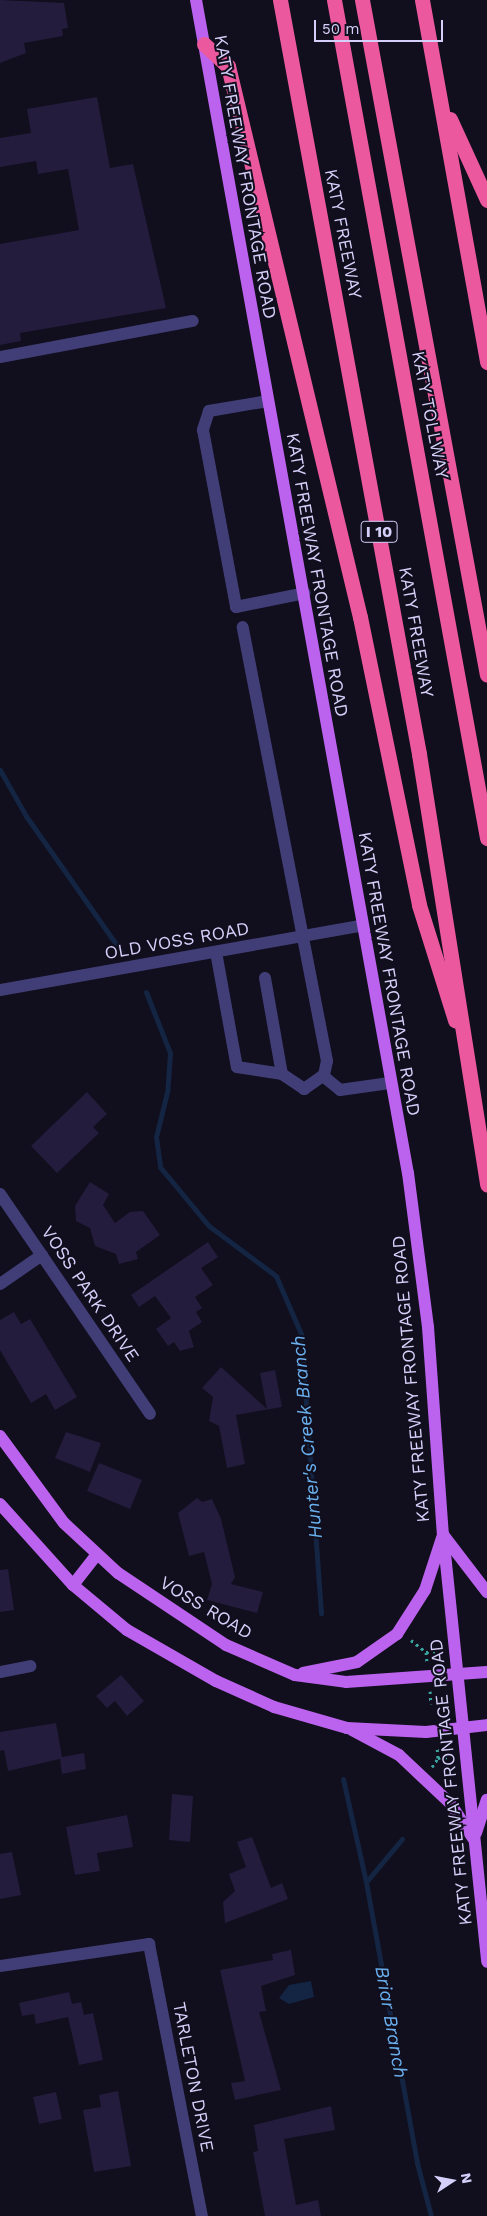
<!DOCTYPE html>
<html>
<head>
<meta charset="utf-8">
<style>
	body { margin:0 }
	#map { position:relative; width:487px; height:2216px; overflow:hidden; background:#110e1d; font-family:"Work Sans",sans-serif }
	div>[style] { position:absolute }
	.water>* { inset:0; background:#132542 }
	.stream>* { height:5px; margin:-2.5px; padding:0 2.5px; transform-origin:2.5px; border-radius:2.5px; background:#132542 }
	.building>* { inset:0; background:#231c3c }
	.path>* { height:3px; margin-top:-1.5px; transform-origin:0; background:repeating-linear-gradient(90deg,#3aa39e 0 2.5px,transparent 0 6.5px) }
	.minor>* { height:12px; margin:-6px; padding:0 6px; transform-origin:6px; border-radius:6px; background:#413e77 }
	.major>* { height:12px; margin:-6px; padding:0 6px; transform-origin:6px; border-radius:6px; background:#bb63ee }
	.highway>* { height:15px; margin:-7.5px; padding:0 7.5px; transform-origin:7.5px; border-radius:7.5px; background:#ec589e }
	span { translate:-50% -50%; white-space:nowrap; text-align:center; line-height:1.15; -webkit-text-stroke:4px #110e1d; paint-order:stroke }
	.shield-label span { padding:1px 4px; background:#110e1d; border:1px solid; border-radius:4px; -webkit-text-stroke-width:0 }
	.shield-label { font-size:16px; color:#d5d0fa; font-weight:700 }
	.street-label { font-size:18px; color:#d5d0fa }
	.water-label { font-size:19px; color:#69afee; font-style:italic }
	.north { position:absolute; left:427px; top:2156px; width:50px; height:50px; -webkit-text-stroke:4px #110e1d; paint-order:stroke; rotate:79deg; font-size:14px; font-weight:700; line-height:20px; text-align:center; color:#d5d0fa }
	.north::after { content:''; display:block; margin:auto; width:18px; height:22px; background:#d5d0fa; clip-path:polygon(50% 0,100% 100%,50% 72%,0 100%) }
	.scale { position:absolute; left:314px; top:20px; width:129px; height:22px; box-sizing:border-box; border:2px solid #d5d0fa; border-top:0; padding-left:6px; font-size:15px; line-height:18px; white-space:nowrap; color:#d5d0fa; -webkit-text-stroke:4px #110e1d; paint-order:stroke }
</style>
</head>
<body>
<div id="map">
	<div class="water">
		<div style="clip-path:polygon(311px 1981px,314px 1997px,289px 2004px,279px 1998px,289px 1985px)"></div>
	</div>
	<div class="stream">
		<div style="left:0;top:770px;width:53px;rotate:60.5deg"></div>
		<div style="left:26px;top:816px;width:169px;rotate:54.9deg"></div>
		<div style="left:146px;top:992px;width:66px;rotate:68.5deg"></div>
		<div style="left:170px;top:1053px;width:39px;rotate:94deg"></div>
		<div style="left:167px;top:1092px;width:46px;rotate:103.7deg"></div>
		<div style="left:156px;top:1137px;width:30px;rotate:82deg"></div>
		<div style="left:160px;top:1167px;width:77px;rotate:50.3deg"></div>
		<div style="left:209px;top:1226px;width:84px;rotate:36.7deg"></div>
		<div style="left:276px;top:1276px;width:63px;rotate:66.7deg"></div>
		<div style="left:301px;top:1334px;width:280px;rotate:85.9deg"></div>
		<div style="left:343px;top:1779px;width:106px;rotate:77.4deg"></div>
		<div style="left:402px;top:1839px;width:56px;rotate:129.9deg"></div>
		<div style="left:366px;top:1882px;width:286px;rotate:79.7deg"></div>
		<div style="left:417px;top:2163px;width:55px;rotate:75.2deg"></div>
	</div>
	<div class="building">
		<div style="clip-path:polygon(0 0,64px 3px,68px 28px,62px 29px,63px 36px,24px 43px,26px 53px,0 63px)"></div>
		<div style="clip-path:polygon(97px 97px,110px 168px,133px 164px,166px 308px,20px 333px,21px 341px,0 345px,0 244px,79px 230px,68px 169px,38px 174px,36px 161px,0 167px,0 138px,31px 133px,27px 109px)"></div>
		<div style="clip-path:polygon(87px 1092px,107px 1114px,93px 1127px,99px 1133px,57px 1173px,31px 1146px)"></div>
		<div style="clip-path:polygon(90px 1182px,109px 1194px,103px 1205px,115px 1223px,130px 1212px,143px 1211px,160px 1235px,136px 1252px,138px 1259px,119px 1264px,116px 1254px,95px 1246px,90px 1228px,76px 1221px,75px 1206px)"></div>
		<div style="clip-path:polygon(208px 1242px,218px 1257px,201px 1268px,213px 1285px,195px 1297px,202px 1308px,196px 1312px,202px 1322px,189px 1331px,194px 1347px,180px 1351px,174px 1342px,168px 1346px,156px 1329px,171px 1318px,155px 1296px,139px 1307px,131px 1295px)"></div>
		<div style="clip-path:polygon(14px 1312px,21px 1324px,30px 1319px,77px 1397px,55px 1410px,46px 1394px,31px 1403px,0 1350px,0 1320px)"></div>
		<div style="clip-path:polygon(221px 1367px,267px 1409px,260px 1373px,275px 1370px,282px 1407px,236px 1415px,245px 1464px,227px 1468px,219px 1426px,209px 1421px,213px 1397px,202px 1388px)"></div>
		<div style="clip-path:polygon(66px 1432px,101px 1443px,90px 1472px,55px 1458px)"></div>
		<div style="clip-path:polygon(99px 1463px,142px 1480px,130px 1509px,87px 1491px)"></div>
		<div style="clip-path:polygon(197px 1498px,202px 1502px,212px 1499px,221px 1519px,235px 1577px,231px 1584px,263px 1592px,257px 1613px,207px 1600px,212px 1584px,204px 1552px,189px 1556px,178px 1513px)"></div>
		<div style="clip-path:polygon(8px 1569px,14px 1610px,0 1612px,0 1570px)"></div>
		<div style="clip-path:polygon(121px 1675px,144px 1701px,127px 1716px,115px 1701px,107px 1708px,96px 1696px)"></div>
		<div style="clip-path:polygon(56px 1723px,62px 1757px,84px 1753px,86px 1769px,62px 1774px,60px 1759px,8px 1771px,4px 1750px,0 1751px,0 1732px)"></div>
		<div style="clip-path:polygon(172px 1794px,193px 1796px,190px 1842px,169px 1840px)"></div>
		<div style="clip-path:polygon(127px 1815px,133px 1847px,97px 1853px,100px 1871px,75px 1875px,66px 1827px)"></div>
		<div style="clip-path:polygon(252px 1837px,271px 1888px,282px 1883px,288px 1899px,225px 1923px,223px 1902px,235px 1891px,229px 1874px,246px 1867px,237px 1842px)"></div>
		<div style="clip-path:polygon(12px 1852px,21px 1895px,0 1899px,0 1854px)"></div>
		<div style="clip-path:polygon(291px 1950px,295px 1975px,261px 1986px,266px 2011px,259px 2012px,281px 2090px,235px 2100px,231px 2083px,245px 2081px,220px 1970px,273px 1960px,272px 1954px)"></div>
		<div style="clip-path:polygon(69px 1992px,72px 2004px,81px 2002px,84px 2015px,93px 2013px,103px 2060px,79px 2065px,68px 2017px,36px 2024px,34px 2014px,22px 2016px,19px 2003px)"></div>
		<div style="clip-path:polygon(118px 2091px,131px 2166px,94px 2172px,83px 2110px,101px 2107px,99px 2095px)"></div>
		<div style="clip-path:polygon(56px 2092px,62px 2119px,39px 2124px,33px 2097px)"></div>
		<div style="clip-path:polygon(331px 2106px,335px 2130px,284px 2139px,296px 2205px,318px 2200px,321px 2216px,265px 2216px,253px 2152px,258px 2151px,254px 2125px)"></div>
	</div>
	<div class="path">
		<div style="left:411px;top:1640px;width:19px;rotate:39deg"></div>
		<div style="left:426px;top:1652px;width:10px;rotate:84deg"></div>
		<div style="left:426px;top:1652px;width:12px;rotate:-5deg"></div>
		<div style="left:430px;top:1691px;width:13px;rotate:86deg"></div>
		<div style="left:438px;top:1758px;width:13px;rotate:-4deg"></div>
		<div style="left:432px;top:1767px;width:11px;rotate:-56deg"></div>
		<div style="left:438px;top:1758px;width:12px;rotate:-95deg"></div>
	</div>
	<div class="minor">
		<div style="left:0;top:357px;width:196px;rotate:-10.6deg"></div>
		<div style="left:268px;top:401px;width:60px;rotate:170.4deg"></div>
		<div style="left:209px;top:411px;width:20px;rotate:108deg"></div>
		<div style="left:203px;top:430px;width:180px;rotate:79.4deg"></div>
		<div style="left:236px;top:607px;width:70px;rotate:-11.5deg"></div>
		<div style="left:216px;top:952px;width:117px;rotate:79.7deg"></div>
		<div style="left:237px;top:1067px;width:46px;rotate:8.8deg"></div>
		<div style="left:282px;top:1074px;width:27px;rotate:34deg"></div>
		<div style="left:304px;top:1089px;width:24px;rotate:-35deg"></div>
		<div style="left:324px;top:1075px;width:14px;rotate:-78deg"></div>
		<div style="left:327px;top:1061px;width:442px;rotate:-101deg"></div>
		<div style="left:265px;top:978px;width:97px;rotate:80deg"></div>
		<div style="left:0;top:990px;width:367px;rotate:-10.1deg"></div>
		<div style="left:323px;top:1076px;width:22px;rotate:39deg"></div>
		<div style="left:340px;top:1090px;width:50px;rotate:-8deg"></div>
		<div style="left:0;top:1194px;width:266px;rotate:55.7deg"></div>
		<div style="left:0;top:1284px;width:51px;rotate:-34.6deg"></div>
		<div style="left:0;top:1672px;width:31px;rotate:-11deg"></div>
		<div style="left:0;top:1966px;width:151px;rotate:-8.4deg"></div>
		<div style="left:149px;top:1944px;width:277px;rotate:79deg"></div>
	</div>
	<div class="major">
		<div style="left:196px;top:0;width:1192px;rotate:79.76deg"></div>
		<div style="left:408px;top:1173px;width:155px;rotate:82.6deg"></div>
		<div style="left:428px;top:1327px;width:208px;rotate:85.9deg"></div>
		<div style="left:443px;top:1534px;width:430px;rotate:84.1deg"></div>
		<div style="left:0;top:1436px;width:108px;rotate:53.7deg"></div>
		<div style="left:64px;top:1523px;width:74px;rotate:42.8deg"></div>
		<div style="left:118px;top:1573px;width:130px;rotate:33.7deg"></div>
		<div style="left:226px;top:1645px;width:75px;rotate:23.5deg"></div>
		<div style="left:295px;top:1675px;width:51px;rotate:7.8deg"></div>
		<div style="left:346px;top:1682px;width:141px;rotate:-4.1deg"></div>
		<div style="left:0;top:1504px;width:109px;rotate:48deg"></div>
		<div style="left:73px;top:1585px;width:70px;rotate:39.8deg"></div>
		<div style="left:127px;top:1630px;width:103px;rotate:29.8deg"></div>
		<div style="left:216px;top:1681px;width:64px;rotate:24.1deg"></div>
		<div style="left:274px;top:1707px;width:76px;rotate:16deg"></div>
		<div style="left:347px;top:1728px;width:79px;rotate:2.9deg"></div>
		<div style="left:426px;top:1732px;width:61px;rotate:-6.5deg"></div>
		<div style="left:444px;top:1536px;width:71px;rotate:52.5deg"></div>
		<div style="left:73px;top:1585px;width:39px;rotate:-52deg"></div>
		<div style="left:303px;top:1673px;width:55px;rotate:-11.5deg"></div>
		<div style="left:357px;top:1662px;width:49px;rotate:-35deg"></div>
		<div style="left:397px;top:1634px;width:52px;rotate:-57.5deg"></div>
		<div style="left:425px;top:1590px;width:55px;rotate:-71.9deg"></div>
		<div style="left:352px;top:1730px;width:53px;rotate:28deg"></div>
		<div style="left:399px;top:1755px;width:70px;rotate:43.3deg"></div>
		<div style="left:450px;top:1803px;width:42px;rotate:56.7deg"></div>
		<div style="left:476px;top:1833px;width:35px;rotate:-72deg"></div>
	</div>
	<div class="highway">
		<div style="left:280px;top:0;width:767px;rotate:79.55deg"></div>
		<div style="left:419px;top:754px;width:436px;rotate:81deg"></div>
		<div style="left:334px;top:0;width:852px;rotate:79.65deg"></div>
		<div style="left:362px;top:0;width:686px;rotate:79.51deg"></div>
		<div style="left:422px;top:0;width:368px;rotate:79.8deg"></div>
		<div style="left:204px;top:44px;width:33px;rotate:43deg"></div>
		<div style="left:228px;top:66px;width:567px;rotate:76.53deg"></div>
		<div style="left:360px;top:617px;width:294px;rotate:78.4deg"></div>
		<div style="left:419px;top:905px;width:121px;rotate:72.6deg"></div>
		<div style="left:450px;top:119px;width:89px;rotate:65.4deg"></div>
	</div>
	<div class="shield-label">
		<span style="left:379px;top:532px">I 10</span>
	</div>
	<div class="street-label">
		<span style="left:245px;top:177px;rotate:80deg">KATY FREEWAY FRONTAGE ROAD</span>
		<span style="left:343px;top:234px;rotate:79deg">KATY FREEWAY</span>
		<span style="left:430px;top:415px;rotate:79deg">KATY TOLLWAY</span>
		<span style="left:317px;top:575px;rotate:80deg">KATY FREEWAY FRONTAGE ROAD</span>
		<span style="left:416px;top:632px;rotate:80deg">KATY FREEWAY</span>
		<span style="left:177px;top:941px;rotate:-10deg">OLD VOSS ROAD</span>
		<span style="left:389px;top:974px;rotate:80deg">KATY FREEWAY FRONTAGE ROAD</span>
		<span style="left:90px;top:1294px;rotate:56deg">VOSS PARK DRIVE</span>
		<span style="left:411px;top:1379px;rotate:-95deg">KATY FREEWAY FRONTAGE ROAD</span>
		<span style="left:206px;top:1608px;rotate:31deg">VOSS ROAD</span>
		<span style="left:451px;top:1782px;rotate:-96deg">KATY FREEWAY FRONTAGE ROAD</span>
		<span style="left:193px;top:2077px;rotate:79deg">TARLETON DRIVE</span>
	</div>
	<div class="water-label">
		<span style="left:307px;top:1437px;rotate:-95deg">Hunter's Creek Branch</span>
		<span style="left:391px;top:2022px;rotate:80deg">Briar Branch</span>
	</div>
	<div class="north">N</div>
	<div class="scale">50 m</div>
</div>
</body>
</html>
